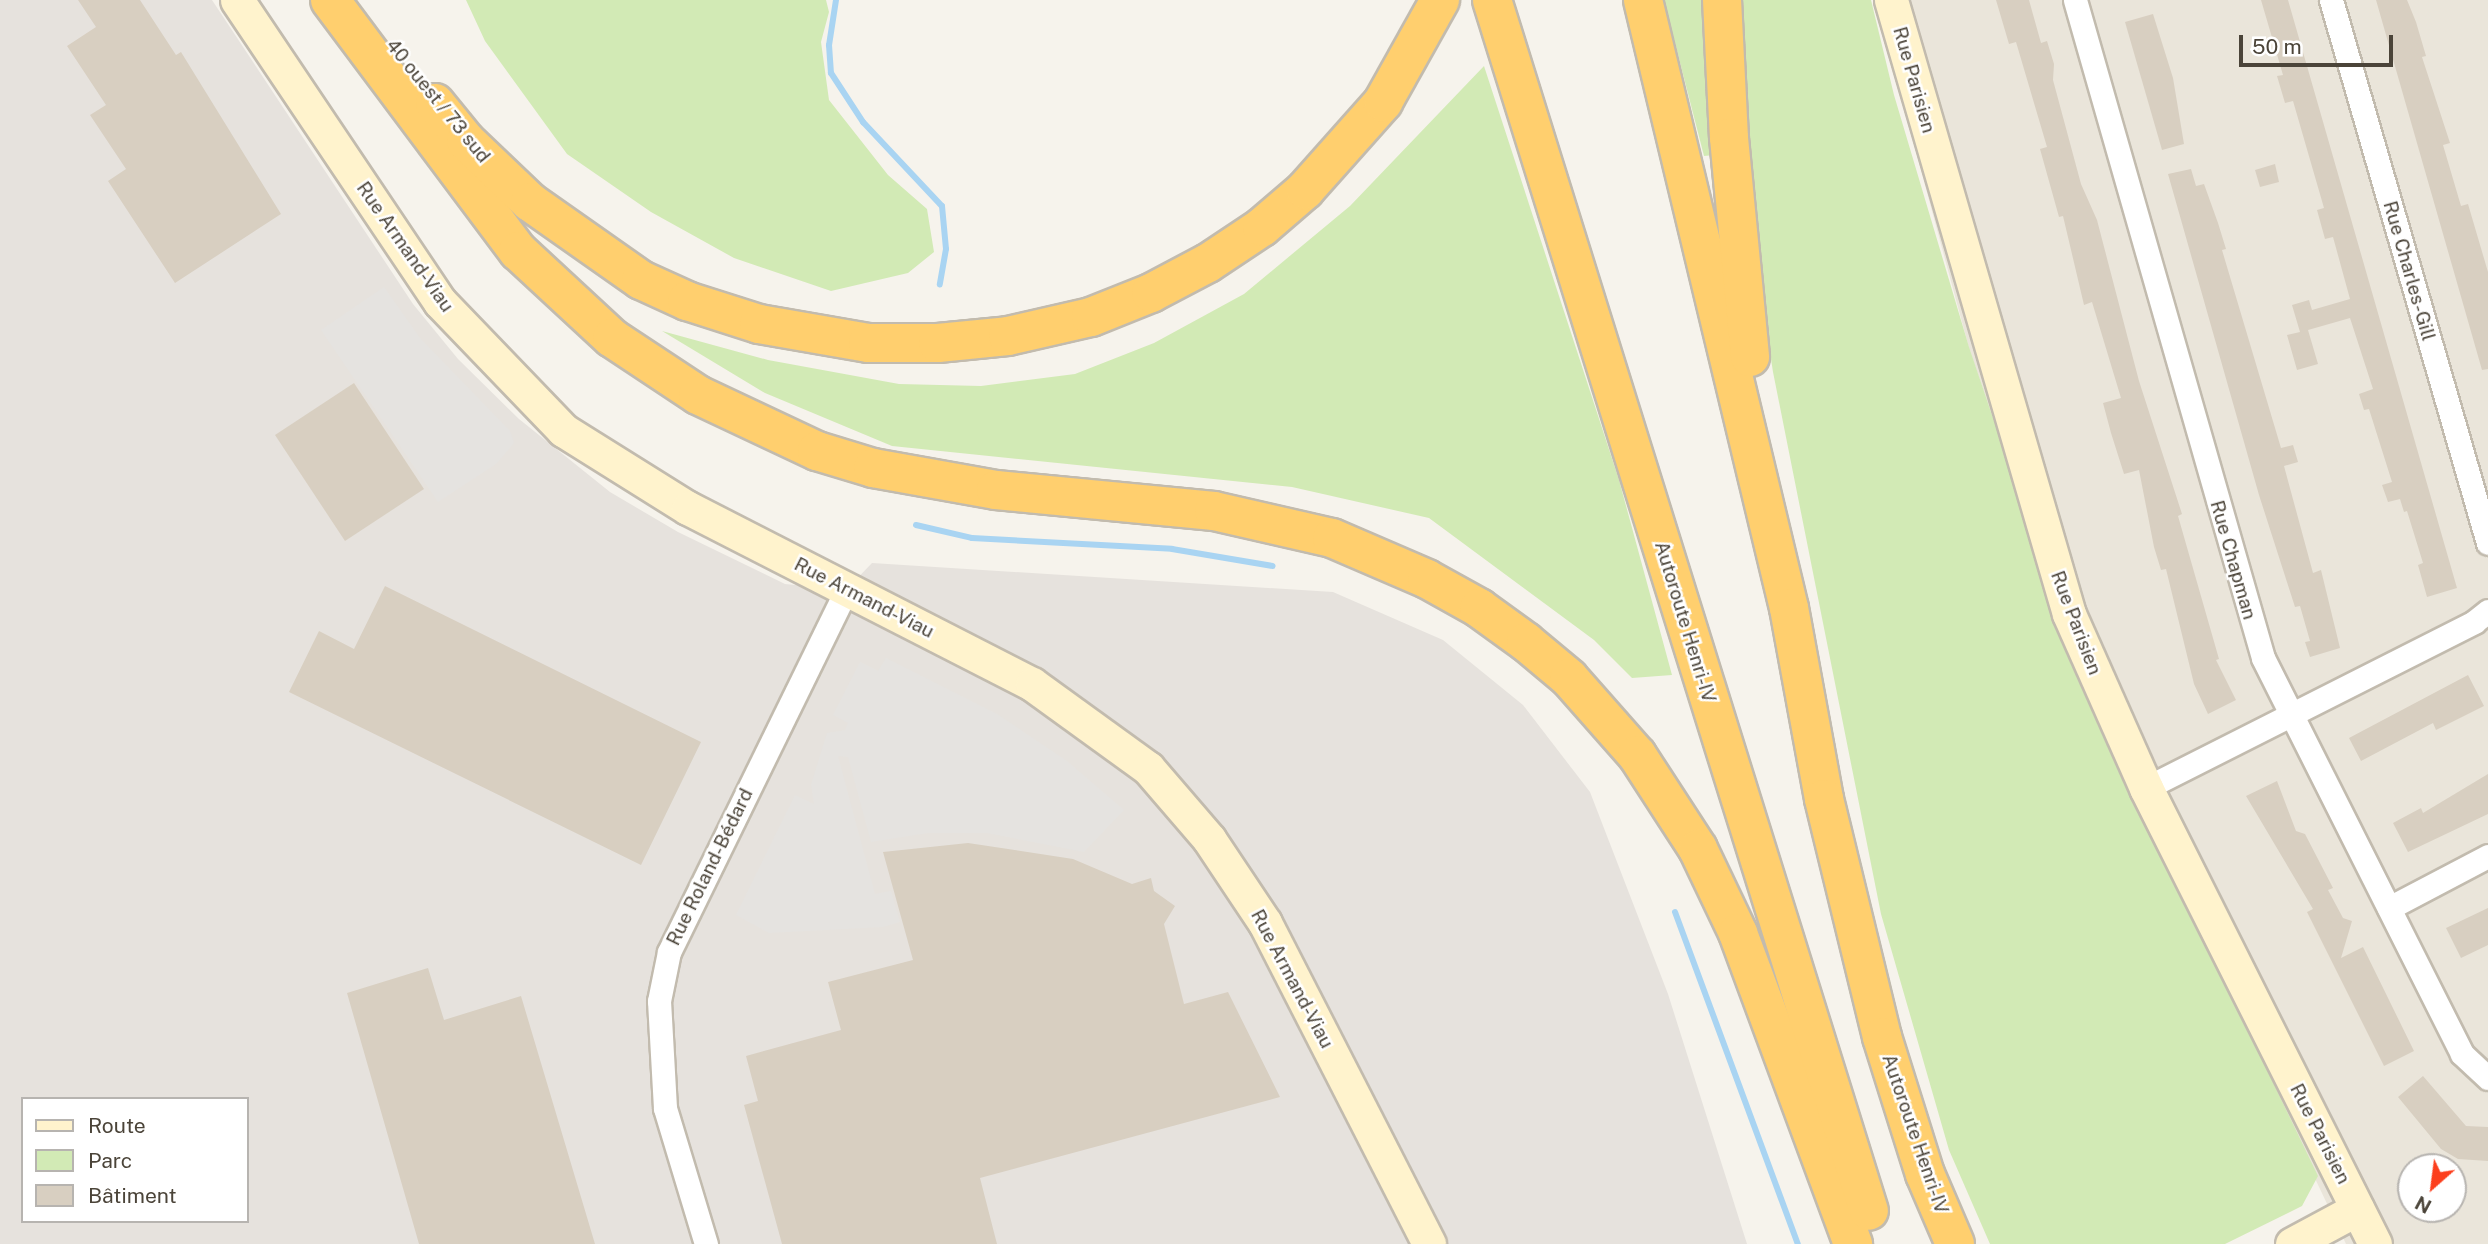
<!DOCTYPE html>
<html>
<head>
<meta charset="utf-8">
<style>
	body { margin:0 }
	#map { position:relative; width:2488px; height:1244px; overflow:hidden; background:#f6f3ec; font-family:"Public Sans",sans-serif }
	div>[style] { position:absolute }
	.residential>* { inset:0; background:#eae5da }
	.industrial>* { inset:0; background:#e6e2dd }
	.green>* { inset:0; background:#d2eab5 }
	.parking>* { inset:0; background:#e5e3e0 }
	.stream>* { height:6px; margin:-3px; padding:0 3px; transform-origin:3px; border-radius:3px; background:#a9d4f2 }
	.building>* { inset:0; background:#d8cfc1 }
	.roads { filter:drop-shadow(2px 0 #c2bbae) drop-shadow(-2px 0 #c2bbae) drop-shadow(0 2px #c2bbae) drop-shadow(0 -2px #c2bbae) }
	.street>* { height:23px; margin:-11.5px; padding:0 11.5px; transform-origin:11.5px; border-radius:11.5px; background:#fff }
	.secondary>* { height:33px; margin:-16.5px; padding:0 16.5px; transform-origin:16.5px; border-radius:16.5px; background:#fff3cd }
	.highway>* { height:38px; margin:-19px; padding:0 19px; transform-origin:19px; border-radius:19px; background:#ffcf6e }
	span { translate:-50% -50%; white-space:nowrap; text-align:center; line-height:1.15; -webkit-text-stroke:5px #fff; paint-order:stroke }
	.street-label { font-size:19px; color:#4b4439 }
	.legend { position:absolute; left:21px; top:1097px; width:228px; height:126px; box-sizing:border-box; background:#fff; border:2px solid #b7b4b0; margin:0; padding:9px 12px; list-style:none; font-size:21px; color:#4b4439 }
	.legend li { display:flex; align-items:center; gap:14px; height:35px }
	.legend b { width:35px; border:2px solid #b7b4b0 }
	.north { position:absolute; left:2397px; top:1153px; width:70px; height:70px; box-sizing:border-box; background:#fff; border:2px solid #b7b4b0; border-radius:50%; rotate:208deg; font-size:19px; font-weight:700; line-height:28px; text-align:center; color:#4b4439 }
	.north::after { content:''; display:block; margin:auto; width:24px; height:32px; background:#fc3f1d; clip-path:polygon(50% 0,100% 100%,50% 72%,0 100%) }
	.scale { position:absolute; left:2239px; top:35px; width:154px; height:32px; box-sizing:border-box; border:4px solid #4b4439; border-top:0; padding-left:9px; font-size:21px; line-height:24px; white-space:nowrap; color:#4b4439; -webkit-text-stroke:5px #fff; paint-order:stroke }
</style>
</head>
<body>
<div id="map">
	<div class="residential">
		<div style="clip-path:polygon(evenodd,1875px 0,2488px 0,2488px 1244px,2346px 1244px,2087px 696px,1969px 348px,1875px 0,2411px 1167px,2453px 1167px,2453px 1209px,2411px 1209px,2411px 1167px)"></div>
	</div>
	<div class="industrial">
		<div style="clip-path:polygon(evenodd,0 0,212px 0,413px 304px,458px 359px,519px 419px,610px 492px,678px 532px,785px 584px,846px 590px,872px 563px,1333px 592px,1443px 640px,1523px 705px,1590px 792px,1668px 994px,1747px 1244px,0 1244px,0 0,23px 1099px,247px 1099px,247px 1221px,23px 1221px,23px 1099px)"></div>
	</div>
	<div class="green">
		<div style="clip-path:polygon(466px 0,826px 0,829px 12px,821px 42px,829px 100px,888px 175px,927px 209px,934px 252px,908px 273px,831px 291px,734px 258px,651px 212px,567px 154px,485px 41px)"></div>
		<div style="clip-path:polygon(1664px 0,1704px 0,1714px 155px,1704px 156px)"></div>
		<div style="clip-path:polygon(1743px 0,1871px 0,1894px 95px,1969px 347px,2087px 696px,2318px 1176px,2302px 1206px,2225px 1244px,1990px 1244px,1949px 1150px,1881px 914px,1773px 372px,1738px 146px)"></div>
		<div style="clip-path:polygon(1484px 66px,1619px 480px,1672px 675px,1632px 678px,1594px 640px,1429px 518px,1292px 487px,892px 446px,765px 393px,662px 331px,768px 360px,899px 384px,981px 386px,1075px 374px,1154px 343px,1244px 294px,1350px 206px)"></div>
	</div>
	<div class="parking">
		<div style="clip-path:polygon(384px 287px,420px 338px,510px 431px,514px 443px,496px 464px,438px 502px,321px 330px)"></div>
		<div style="clip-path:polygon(886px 658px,997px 714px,1067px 761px,1124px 810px,1084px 852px,987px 833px,928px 833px,871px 842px,848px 757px,838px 756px,875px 894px,891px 891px,900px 922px,883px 927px,769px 933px,736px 915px,795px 795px,814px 804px,811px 785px,827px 733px,845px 730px,848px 723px,833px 715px,860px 662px,878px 671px)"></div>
	</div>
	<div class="stream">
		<div style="left:836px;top:0;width:46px;rotate:98.8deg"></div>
		<div style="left:829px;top:45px;width:28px;rotate:86deg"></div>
		<div style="left:831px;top:73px;width:59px;rotate:56.9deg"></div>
		<div style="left:863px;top:122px;width:115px;rotate:46.8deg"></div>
		<div style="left:942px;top:206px;width:43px;rotate:84.7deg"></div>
		<div style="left:946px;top:249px;width:36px;rotate:100deg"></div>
		<div style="left:916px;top:525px;width:57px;rotate:13.1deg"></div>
		<div style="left:972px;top:538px;width:200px;rotate:3.1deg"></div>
		<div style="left:1172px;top:549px;width:102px;rotate:9.6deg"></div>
		<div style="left:1675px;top:912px;width:354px;rotate:69.7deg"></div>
	</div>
	<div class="building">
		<div style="clip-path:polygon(78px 0,140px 0,176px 55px,181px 52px,281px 214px,175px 283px,108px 181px,126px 169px,90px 115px,106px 105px,67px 46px,96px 27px)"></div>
		<div style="clip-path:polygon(1996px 0,2029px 0,2041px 43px,2047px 41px,2054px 64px,2053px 80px,2081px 184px,2097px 220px,2139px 381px,2182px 514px,2178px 516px,2219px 659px,2216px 660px,2236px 700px,2208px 714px,2194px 684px,2166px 569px,2161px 570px,2154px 547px,2139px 470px,2124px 474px,2111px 433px,2103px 403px,2121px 398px,2092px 302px,2084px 305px,2063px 216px,2059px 217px,2040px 149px,2047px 147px,2016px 42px,2009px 44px)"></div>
		<div style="clip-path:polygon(2261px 0,2288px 0,2457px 588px,2427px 597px,2418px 565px,2423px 563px,2407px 511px,2404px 512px,2400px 499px,2388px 502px,2382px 485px,2392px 482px,2369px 409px,2364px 410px,2359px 394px,2373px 389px,2350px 318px,2308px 330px,2318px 364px,2297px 370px,2287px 335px,2300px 332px,2292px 305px,2309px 300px,2312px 310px,2350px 299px,2333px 237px,2325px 239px,2317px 210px,2324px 208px,2293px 101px,2285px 103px,2277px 76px,2283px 75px)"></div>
		<div style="clip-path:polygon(2376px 0,2407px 0,2416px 22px,2426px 56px,2422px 57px,2450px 143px,2443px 145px,2461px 206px,2468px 204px,2488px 272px,2488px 369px,2482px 370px)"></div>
		<div style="clip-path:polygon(2153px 14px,2173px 78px,2184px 144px,2162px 150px,2125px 22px)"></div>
		<div style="clip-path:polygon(2275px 164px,2279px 182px,2260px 187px,2255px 170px)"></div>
		<div style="clip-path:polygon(2191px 169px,2196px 186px,2204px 184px,2218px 223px,2226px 249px,2222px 250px,2281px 448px,2293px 445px,2298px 462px,2284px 466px,2313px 573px,2321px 570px,2340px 648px,2310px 657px,2305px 642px,2310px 641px,2300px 606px,2295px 607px,2259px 495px,2168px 174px)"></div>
		<div style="clip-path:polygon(354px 383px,424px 489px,345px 541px,275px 435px)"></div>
		<div style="clip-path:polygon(385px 586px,701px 742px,641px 865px,289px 692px,319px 631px,354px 649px)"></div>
		<div style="clip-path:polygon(2468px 675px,2484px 706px,2436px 730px,2433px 723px,2361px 761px,2349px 738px)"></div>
		<div style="clip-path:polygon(2488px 774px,2488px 814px,2408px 852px,2393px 823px,2421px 808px,2423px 813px)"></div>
		<div style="clip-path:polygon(2277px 781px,2296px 831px,2305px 834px,2333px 888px,2328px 890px,2343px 918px,2352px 921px,2341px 958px,2363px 947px,2414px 1051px,2384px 1066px,2307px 912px,2313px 909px,2246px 796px)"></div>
		<div style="clip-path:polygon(968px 843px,1073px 859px,1132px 884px,1151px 878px,1154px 891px,1175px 906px,1164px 924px,1184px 1004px,1228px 992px,1280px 1097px,980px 1178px,997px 1244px,782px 1244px,744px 1105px,758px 1101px,746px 1056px,841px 1030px,828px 982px,913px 960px,883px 852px)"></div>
		<div style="clip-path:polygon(2488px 908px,2488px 945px,2461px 958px,2446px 928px)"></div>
		<div style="clip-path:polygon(428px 968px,444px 1020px,521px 996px,595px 1244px,419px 1244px,347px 993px)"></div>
		<div style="clip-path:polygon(2423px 1076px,2466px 1126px,2488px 1127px,2488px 1161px,2458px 1159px,2441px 1149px,2398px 1097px)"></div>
	</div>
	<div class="roads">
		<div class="street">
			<div style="left:2075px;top:0;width:684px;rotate:74.05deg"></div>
			<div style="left:2263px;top:658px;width:443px;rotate:63.3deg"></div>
			<div style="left:2462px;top:1054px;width:35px;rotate:43deg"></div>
			<div style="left:2331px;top:0;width:565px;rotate:73.87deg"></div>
			<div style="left:2146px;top:788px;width:368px;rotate:-26.8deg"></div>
			<div style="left:2474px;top:622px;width:18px;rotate:-38deg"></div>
			<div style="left:2389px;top:908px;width:112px;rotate:-27.7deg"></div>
			<div style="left:706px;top:1244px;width:142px;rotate:-106.8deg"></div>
			<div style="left:665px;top:1108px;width:107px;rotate:-93.2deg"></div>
			<div style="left:659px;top:1001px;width:50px;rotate:-78.5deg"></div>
			<div style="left:669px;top:952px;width:403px;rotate:-63.9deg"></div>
		</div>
		<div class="secondary">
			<div style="left:237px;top:0;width:364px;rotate:56.1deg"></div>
			<div style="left:440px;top:302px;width:178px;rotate:46.1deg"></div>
			<div style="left:563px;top:430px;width:147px;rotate:32deg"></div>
			<div style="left:688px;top:508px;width:386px;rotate:27.1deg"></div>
			<div style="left:1032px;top:684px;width:143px;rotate:35.9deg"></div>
			<div style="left:1148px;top:768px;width:94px;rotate:49.3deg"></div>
			<div style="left:1209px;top:839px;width:101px;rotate:56.3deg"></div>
			<div style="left:1265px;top:923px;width:360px;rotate:62.9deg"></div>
			<div style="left:1891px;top:0;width:639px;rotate:73.83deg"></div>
			<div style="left:2069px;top:614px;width:190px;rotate:66.1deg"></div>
			<div style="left:2146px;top:788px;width:510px;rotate:63.33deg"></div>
			<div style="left:2292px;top:1244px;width:74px;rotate:-28.3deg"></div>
		</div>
		<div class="highway">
			<div style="left:330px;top:0;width:314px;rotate:53.2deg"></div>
			<div style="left:518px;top:251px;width:128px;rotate:42.8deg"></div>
			<div style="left:612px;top:338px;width:103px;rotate:33.5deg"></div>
			<div style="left:698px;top:395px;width:132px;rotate:25.2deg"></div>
			<div style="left:817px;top:451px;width:59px;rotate:16.9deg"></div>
			<div style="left:873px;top:468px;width:125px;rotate:10.1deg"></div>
			<div style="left:996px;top:490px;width:219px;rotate:5.5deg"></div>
			<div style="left:1214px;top:511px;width:121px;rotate:12.9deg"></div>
			<div style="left:1332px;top:538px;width:103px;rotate:23.3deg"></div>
			<div style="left:1427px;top:579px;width:60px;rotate:29.1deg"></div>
			<div style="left:1479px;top:608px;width:58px;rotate:35.9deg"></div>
			<div style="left:1526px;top:642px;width:56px;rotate:39.9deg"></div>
			<div style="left:1569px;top:678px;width:103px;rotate:48.6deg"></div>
			<div style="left:1637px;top:755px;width:112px;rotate:57deg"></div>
			<div style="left:1698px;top:849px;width:93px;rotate:64.5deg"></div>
			<div style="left:1738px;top:933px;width:332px;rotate:69.7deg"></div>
			<div style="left:1492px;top:0;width:1268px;rotate:72.71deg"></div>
			<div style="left:1643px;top:0;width:625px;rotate:76.5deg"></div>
			<div style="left:1789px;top:608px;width:194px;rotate:79.6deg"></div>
			<div style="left:1824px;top:799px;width:245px;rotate:76.3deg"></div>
			<div style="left:1882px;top:1037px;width:144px;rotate:72.6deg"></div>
			<div style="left:1925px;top:1174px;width:76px;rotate:66.8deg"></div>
			<div style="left:1722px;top:0;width:138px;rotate:87.1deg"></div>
			<div style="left:1729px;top:138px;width:220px;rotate:84.5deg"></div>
			<div style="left:435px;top:103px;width:49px;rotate:50.8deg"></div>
			<div style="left:466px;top:141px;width:88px;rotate:43.6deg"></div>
			<div style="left:530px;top:202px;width:136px;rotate:35.1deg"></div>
			<div style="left:641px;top:280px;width:51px;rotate:24.5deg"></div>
			<div style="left:687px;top:301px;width:76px;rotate:17.7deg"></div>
			<div style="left:759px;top:324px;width:111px;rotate:9.9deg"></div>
			<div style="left:868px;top:343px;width:70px"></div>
			<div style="left:938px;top:343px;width:70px;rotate:-5.7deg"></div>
			<div style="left:1008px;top:336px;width:85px;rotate:-12.9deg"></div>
			<div style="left:1091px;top:317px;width:65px;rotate:-21.8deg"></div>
			<div style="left:1151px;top:293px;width:64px;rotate:-27.8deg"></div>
			<div style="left:1208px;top:263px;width:65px;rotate:-33.7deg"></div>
			<div style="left:1262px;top:227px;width:57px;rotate:-40.7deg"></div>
			<div style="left:1305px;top:190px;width:118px;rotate:-48.4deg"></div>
			<div style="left:1383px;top:102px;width:117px;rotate:-60.8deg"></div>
		</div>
	</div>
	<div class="street-label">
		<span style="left:1914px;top:80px;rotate:74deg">Rue Parisien</span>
		<span style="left:438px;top:101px;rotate:51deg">40 ouest / 73 sud</span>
		<span style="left:405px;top:247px;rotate:55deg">Rue Armand-Viau</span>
		<span style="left:2409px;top:271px;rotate:74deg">Rue Charles-Gill</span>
		<span style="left:2233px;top:560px;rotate:74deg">Rue Chapman</span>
		<span style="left:864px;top:598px;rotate:27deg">Rue Armand-Viau</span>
		<span style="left:1685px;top:622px;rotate:73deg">Autoroute Henri-IV</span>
		<span style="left:2076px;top:623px;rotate:69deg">Rue Parisien</span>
		<span style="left:710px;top:867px;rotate:-64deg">Rue Roland-Bédard</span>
		<span style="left:1292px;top:979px;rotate:62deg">Rue Armand-Viau</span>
		<span style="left:1915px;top:1134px;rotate:71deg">Autoroute Henri-IV</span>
		<span style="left:2320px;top:1134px;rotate:63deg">Rue Parisien</span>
	</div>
	<ul class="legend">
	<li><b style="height:9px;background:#fff3cd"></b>Route</li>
	<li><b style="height:19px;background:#d2eab5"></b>Parc</li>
	<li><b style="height:19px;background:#d8cfc1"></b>Bâtiment</li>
	</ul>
	<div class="north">N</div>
	<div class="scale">50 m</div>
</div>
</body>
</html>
